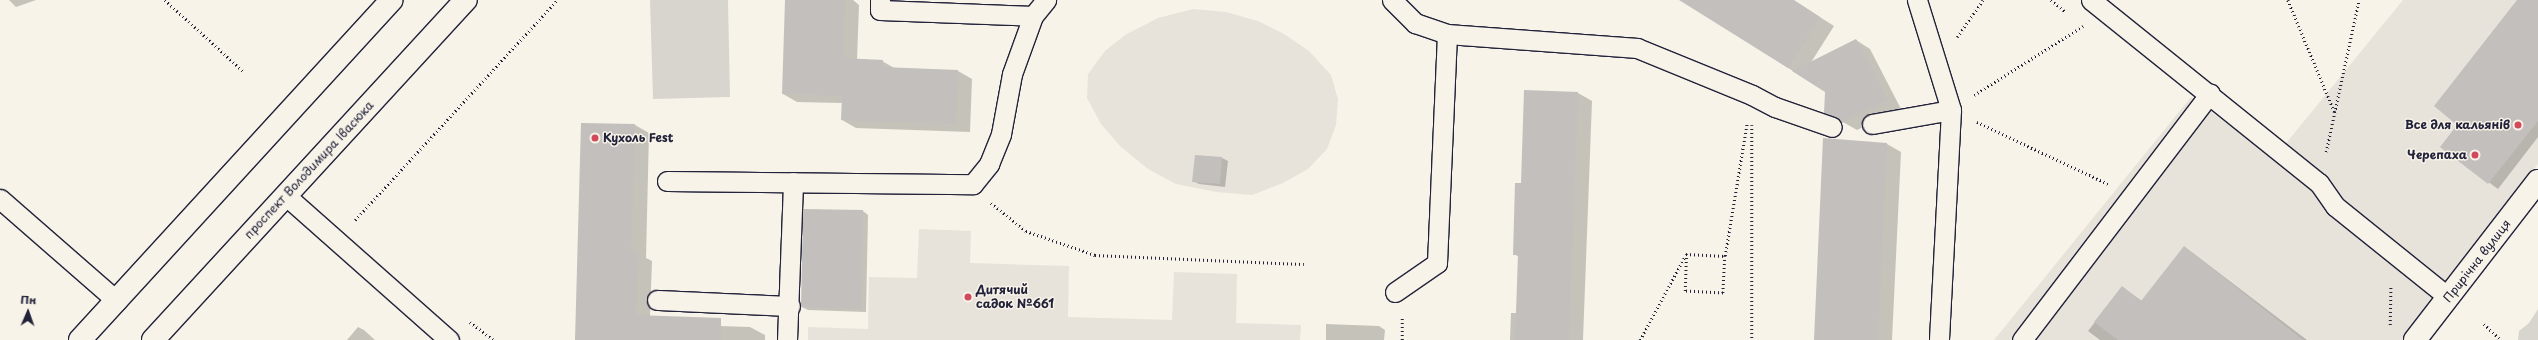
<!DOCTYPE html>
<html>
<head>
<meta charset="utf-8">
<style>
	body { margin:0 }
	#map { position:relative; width:2538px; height:340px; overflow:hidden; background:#f7f3e8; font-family:"Playpen Sans",sans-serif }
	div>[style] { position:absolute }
	.built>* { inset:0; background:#e7e3db }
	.green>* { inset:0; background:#d8d5cf }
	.shadow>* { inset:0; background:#0003 }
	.building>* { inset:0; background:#c2bfbd }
	.path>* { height:2.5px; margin-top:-1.25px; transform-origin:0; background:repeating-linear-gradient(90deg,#22223b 0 1px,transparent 0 4px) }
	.roads { filter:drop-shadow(1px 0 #22223b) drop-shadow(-1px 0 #22223b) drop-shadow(0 1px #22223b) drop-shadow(0 -1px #22223b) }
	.lane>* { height:19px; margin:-9.5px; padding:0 9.5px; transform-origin:9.5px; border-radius:9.5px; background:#f7f3e8 }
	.street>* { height:22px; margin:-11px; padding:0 11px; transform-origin:11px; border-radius:11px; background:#f7f3e8 }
	.secondary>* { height:22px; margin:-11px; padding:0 11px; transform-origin:11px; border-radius:11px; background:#f7f3e8 }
	.dots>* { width:11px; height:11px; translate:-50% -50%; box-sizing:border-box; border:2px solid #f7f3e8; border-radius:50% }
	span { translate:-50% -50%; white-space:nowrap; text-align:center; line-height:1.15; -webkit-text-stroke:3px #f7f3e8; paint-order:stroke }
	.poi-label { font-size:12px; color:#22223b; font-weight:700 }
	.right { translate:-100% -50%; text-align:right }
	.left { translate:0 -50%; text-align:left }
	.street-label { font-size:12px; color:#22223b }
	.north { position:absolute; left:8px; top:292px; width:40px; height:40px; -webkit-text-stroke:3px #f7f3e8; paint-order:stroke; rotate:2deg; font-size:11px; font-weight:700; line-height:16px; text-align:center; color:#22223b }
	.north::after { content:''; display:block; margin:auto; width:14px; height:18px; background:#22223b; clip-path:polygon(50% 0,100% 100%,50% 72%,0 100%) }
</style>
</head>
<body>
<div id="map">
	<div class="built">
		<div style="clip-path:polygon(2403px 0,2538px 0,2538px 164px,2402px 340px,1994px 340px,2191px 97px,2274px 158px)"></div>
		<div style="clip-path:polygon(1193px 9px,1226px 12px,1258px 21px,1284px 34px,1309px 51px,1331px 75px,1338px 99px,1336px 125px,1327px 149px,1308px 169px,1283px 183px,1252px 195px,1216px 192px,1176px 184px,1148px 169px,1120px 146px,1101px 124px,1087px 98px,1088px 74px,1105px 51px,1125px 35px,1158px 18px)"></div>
		<div style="clip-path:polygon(919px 229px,971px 231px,970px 263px,1069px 266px,1068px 317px,1172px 320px,1174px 272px,1237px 274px,1236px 323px,1301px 325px,1300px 340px,808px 340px,808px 327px,868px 329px,869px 277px,917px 278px)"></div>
	</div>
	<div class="green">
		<div style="clip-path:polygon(650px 0,728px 0,730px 97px,653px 99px)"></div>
		<div style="clip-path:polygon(2538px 309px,2538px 340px,2518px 340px,2519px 331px,2529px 323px)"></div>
	</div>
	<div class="shadow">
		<div style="clip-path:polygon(9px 0,36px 0,16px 7px)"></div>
		<div style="clip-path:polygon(786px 0,853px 0,859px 5px,857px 60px,882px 61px,896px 69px,958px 71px,972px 79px,970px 132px,856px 128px,842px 120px,842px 103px,797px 102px,783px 94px)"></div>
		<div style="clip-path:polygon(1681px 0,1793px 0,1834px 26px,1810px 64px,1856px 40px,1870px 49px,1901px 109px,1857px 130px,1825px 112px,1826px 92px)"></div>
		<div style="clip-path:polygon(2518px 0,2538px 0,2538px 137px,2498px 189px,2441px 147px,2459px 124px)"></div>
		<div style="clip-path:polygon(1525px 91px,1578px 93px,1592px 101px,1583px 340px,1510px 340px,1511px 313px,1517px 313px,1519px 257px,1514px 254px,1522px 184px)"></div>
		<div style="clip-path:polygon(635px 125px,649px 133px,646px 258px,652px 261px,650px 316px,689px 325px,750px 327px,765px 335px,765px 340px,576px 340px)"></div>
		<div style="clip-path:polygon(1824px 139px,1887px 144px,1901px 152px,1892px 340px,1815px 340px)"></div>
		<div style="clip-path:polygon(1222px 158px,1228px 161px,1225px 187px,1199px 184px,1193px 181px)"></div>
		<div style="clip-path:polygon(863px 211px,868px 215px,866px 312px,808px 310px,802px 307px)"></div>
		<div style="clip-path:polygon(2184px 248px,2193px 253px,2307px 340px,2100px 340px,2088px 331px,2122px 287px,2142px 301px)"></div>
		<div style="clip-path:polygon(1326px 324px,1379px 326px,1385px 330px,1384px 340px,1326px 340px)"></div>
		<div style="clip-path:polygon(358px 327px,364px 330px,375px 340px,347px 340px)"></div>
	</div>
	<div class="building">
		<div style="clip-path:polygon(785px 0,845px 0,843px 58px,883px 60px,882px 67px,958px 70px,956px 124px,841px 120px,842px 96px,782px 94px)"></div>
		<div style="clip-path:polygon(1679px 0,1794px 0,1820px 17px,1788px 68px)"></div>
		<div style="clip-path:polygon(2517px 0,2538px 0,2538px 121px,2488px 184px,2440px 147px,2457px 125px,2434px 106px)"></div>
		<div style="clip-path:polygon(1856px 39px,1888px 100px,1842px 123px,1836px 117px,1824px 113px,1825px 92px,1792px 71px)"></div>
		<div style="clip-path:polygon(1524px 90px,1578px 92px,1569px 340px,1515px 340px,1518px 255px,1513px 255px,1515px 183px,1521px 183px)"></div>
		<div style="clip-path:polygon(581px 123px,635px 124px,631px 252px,638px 252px,636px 315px,721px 318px,721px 340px,575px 340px)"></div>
		<div style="clip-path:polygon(1823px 138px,1887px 143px,1878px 340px,1814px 340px)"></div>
		<div style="clip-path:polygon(1195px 155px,1222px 157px,1220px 184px,1192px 182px)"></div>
		<div style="clip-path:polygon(803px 209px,863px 210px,861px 309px,801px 307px)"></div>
		<div style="clip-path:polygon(2184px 246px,2303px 340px,2118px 340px,2094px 322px,2122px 286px,2141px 301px)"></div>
	</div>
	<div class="path">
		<div style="left:165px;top:0;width:107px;rotate:42.3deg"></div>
		<div style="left:2051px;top:0;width:19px;rotate:39deg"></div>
		<div style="left:2288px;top:0;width:122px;rotate:67.4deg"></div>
		<div style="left:1957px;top:37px;width:45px;rotate:-54.9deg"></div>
		<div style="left:1974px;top:95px;width:129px;rotate:-32.3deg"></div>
		<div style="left:1977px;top:122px;width:145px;rotate:25.3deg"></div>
		<div style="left:1752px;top:125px;width:215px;rotate:90deg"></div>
		<div style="left:2326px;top:152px;width:156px;rotate:-77.8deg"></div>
		<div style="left:991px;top:203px;width:45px;rotate:38.7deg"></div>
		<div style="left:1026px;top:231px;width:73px;rotate:19.2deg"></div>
		<div style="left:1095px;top:255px;width:209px;rotate:2.5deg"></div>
		<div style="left:355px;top:220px;width:299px;rotate:-47.4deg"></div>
		<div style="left:1686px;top:254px;width:39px;rotate:3deg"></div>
		<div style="left:1725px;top:256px;width:37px;rotate:93deg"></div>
		<div style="left:1723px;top:293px;width:38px;rotate:-177deg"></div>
		<div style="left:1685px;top:291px;width:37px;rotate:-88deg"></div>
		<div style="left:1725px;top:256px;width:135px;rotate:-80.6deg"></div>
		<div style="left:470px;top:322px;width:30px;rotate:37deg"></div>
		<div style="left:2484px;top:324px;width:23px;rotate:43deg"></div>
		<div style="left:2390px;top:325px;width:39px;rotate:-89deg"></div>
		<div style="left:1402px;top:340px;width:23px;rotate:-90deg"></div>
		<div style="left:1640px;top:340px;width:95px;rotate:-61.8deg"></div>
	</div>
	<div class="roads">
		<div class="lane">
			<div style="left:880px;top:0;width:10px;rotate:90deg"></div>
			<div style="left:880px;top:10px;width:153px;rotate:2.2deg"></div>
			<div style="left:1392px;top:0;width:33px;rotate:45deg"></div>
			<div style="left:1415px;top:23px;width:34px;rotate:19deg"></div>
			<div style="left:1447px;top:34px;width:191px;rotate:4.2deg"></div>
			<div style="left:1637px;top:48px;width:124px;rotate:22.2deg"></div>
			<div style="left:1752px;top:95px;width:26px;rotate:28deg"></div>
			<div style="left:1775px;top:107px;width:60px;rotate:19.3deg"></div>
			<div style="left:1917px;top:0;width:115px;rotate:72.8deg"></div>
			<div style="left:1951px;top:110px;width:230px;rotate:93deg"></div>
			<div style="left:2091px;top:0;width:292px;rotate:38.8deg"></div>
			<div style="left:2319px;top:183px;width:28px;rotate:55deg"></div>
			<div style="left:2335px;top:206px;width:145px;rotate:38.8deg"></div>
			<div style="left:1872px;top:124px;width:80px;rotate:-10deg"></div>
			<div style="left:667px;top:181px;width:306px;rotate:0.6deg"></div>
			<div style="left:973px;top:184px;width:26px;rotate:-51deg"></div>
			<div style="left:989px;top:164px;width:32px;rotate:-68deg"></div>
			<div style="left:1001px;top:134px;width:61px;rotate:-79.6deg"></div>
			<div style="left:1012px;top:74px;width:62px;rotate:-70.1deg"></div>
			<div style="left:1033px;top:16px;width:21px;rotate:-51deg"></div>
			<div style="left:285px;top:195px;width:219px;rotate:41.5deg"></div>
			<div style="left:0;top:199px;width:155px;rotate:41.1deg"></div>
			<div style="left:1395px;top:292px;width:51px;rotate:-34.6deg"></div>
			<div style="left:1437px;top:263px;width:229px;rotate:-87.5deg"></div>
			<div style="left:657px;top:300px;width:133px;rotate:2.6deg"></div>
			<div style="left:787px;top:340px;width:158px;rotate:-87.8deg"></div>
			<div style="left:2022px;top:340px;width:310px;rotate:-52.7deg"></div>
		</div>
		<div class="street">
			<div style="left:2415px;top:340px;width:201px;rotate:-52.3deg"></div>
		</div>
		<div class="secondary">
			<div style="left:80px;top:340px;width:461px;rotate:-47.5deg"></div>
			<div style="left:153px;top:340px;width:462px;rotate:-47.4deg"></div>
		</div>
	</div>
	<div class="dots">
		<div style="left:2518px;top:125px;background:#d1495b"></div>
		<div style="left:595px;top:138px;background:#d1495b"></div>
		<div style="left:2475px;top:155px;background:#d1495b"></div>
		<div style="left:968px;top:297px;background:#d1495b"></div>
	</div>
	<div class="poi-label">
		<span class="right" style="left:2510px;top:125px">Все для кальянів</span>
		<span class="left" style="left:603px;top:138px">Кухоль Fest</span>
		<span class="right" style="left:2467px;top:155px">Черепаха</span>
		<span class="left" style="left:976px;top:297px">Дитячий<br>садок №661</span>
	</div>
	<div class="street-label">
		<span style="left:309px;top:170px;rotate:-47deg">проспект Володимира Івасюка</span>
		<span style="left:2477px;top:261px;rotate:-52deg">Прирічна вулиця</span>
	</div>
	<div class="north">Пн</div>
</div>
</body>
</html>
